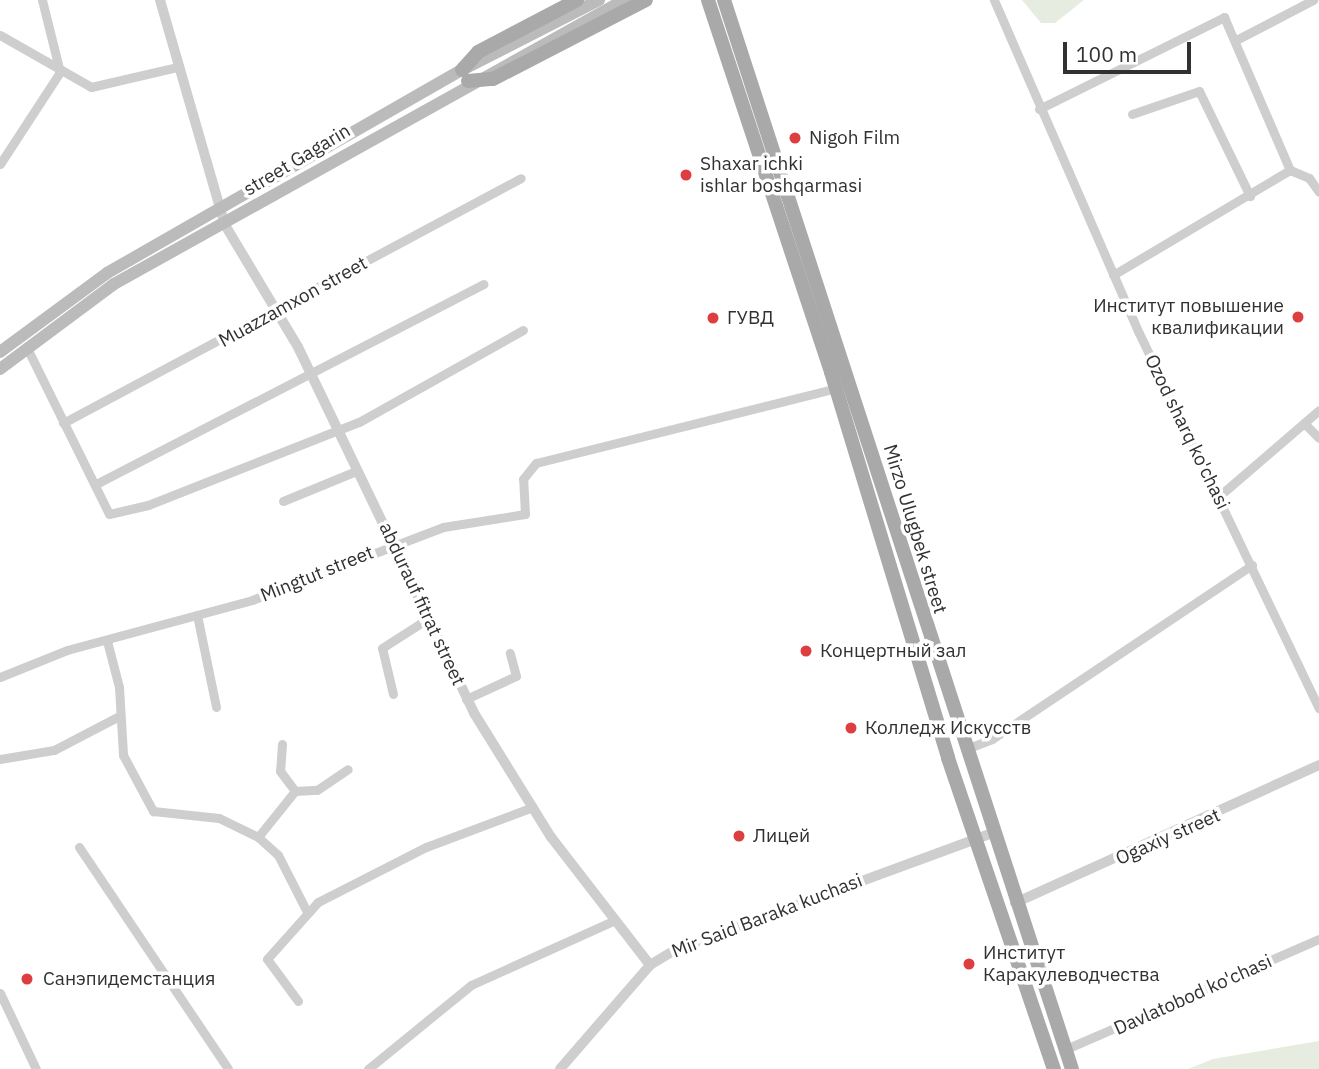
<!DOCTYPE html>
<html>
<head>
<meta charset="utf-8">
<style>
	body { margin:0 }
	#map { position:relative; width:1319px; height:1069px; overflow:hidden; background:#fff; font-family:"IBM Plex Sans",sans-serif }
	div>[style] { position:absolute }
	.green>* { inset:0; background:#e6ede0 }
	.minor>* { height:9px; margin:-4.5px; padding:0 4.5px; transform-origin:4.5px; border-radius:4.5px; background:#cecece }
	.tertiary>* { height:10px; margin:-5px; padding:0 5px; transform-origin:5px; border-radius:5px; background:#cecece }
	.secondary>* { height:12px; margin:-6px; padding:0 6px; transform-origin:6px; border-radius:6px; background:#bbb }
	.primary>* { height:14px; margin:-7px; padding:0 7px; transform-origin:7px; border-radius:7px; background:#a9a9a9 }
	.dots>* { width:19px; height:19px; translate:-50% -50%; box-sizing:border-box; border:4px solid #fff; border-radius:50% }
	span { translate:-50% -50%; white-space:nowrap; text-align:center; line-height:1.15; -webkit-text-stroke:7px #fff; paint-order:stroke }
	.poi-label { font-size:19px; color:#313131 }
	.left { translate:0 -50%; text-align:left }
	.right { translate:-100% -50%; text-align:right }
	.street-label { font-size:19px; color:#313131 }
	.scale { position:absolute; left:1063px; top:42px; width:128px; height:32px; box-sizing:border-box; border:4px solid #313131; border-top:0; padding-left:9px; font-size:21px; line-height:24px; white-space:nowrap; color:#313131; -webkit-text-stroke:5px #fff; paint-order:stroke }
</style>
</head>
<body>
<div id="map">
	<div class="green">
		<div style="clip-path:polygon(1022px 0,1084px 0,1055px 23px,1041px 23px)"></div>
		<div style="clip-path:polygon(1319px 1041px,1319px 1069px,1188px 1069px,1213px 1059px)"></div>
	</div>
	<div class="minor">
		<div style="left:42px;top:0;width:74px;rotate:76deg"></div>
		<div style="left:994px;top:0;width:363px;rotate:66.5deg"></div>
		<div style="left:1139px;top:333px;width:416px;rotate:64.4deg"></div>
		<div style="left:0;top:35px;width:105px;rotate:29.7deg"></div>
		<div style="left:91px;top:87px;width:88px;rotate:-13.1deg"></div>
		<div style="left:1238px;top:39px;width:85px;rotate:-27.5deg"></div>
		<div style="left:1039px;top:109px;width:207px;rotate:-26.4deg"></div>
		<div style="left:1224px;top:17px;width:167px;rotate:66.7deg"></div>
		<div style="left:1132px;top:114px;width:71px;rotate:-18.9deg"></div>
		<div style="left:1199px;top:91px;width:117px;rotate:64.1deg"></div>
		<div style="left:0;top:164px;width:110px;rotate:-56.9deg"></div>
		<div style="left:1113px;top:275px;width:206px;rotate:-30.7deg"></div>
		<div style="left:1290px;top:170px;width:21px;rotate:23deg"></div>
		<div style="left:1309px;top:178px;width:17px;rotate:54deg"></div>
		<div style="left:27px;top:348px;width:185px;rotate:63.7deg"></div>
		<div style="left:109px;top:514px;width:40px;rotate:-13deg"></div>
		<div style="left:148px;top:505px;width:227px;rotate:-21.5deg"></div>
		<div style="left:359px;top:422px;width:188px;rotate:-29.3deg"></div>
		<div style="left:63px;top:423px;width:519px;rotate:-28.14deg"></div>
		<div style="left:1304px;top:423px;width:21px;rotate:45deg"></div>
		<div style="left:96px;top:484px;width:436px;rotate:-27.3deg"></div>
		<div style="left:1218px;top:497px;width:133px;rotate:-40.7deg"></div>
		<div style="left:283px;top:501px;width:79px;rotate:-22.3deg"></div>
		<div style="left:197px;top:615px;width:94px;rotate:78.3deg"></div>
		<div style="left:107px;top:641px;width:48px;rotate:75.4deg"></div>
		<div style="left:119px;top:687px;width:68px;rotate:86.6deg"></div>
		<div style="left:123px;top:755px;width:64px;rotate:61.8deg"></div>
		<div style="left:153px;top:811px;width:66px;rotate:6.1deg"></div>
		<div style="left:219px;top:818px;width:43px;rotate:26deg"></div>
		<div style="left:258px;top:837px;width:27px;rotate:42deg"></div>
		<div style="left:278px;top:855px;width:64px;rotate:63deg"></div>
		<div style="left:0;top:677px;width:72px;rotate:-21.9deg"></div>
		<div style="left:67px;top:650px;width:192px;rotate:-15.1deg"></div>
		<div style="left:252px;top:600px;width:204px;rotate:-20.9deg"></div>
		<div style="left:443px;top:527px;width:83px;rotate:-9deg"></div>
		<div style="left:525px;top:514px;width:35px;rotate:-93deg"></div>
		<div style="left:523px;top:479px;width:21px;rotate:-51deg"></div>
		<div style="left:536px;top:463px;width:309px;rotate:-14deg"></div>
		<div style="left:393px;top:694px;width:47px;rotate:-103.4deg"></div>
		<div style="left:382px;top:648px;width:56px;rotate:-32.6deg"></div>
		<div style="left:466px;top:699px;width:55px;rotate:-24.7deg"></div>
		<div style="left:516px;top:676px;width:24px;rotate:-105deg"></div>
		<div style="left:282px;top:744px;width:27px;rotate:94deg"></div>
		<div style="left:280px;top:771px;width:25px;rotate:53deg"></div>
		<div style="left:966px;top:749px;width:28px;rotate:-21deg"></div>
		<div style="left:992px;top:739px;width:313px;rotate:-33.8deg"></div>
		<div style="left:0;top:759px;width:55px;rotate:-9.5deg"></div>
		<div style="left:54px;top:750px;width:73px;rotate:-27.6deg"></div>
		<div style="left:258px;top:837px;width:59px;rotate:-51.2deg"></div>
		<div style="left:295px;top:791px;width:22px;rotate:-3deg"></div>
		<div style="left:317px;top:790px;width:37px;rotate:-34deg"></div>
		<div style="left:79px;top:847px;width:267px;rotate:56.1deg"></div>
		<div style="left:0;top:993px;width:84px;rotate:64.7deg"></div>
		<div style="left:298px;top:1001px;width:52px;rotate:-126.4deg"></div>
		<div style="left:267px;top:959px;width:76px;rotate:-48.2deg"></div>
		<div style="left:318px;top:902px;width:121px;rotate:-27deg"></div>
		<div style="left:426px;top:847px;width:114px;rotate:-20.5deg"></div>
		<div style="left:1066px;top:1049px;width:276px;rotate:-23.5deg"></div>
		<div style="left:368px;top:1069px;width:133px;rotate:-39.2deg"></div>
		<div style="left:471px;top:985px;width:156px;rotate:-24.3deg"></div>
	</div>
	<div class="tertiary">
		<div style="left:160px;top:0;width:234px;rotate:73.9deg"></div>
		<div style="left:225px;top:225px;width:142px;rotate:59.1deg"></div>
		<div style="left:298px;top:347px;width:406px;rotate:64.3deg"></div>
		<div style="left:474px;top:713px;width:146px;rotate:58.2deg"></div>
		<div style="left:551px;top:837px;width:162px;rotate:52.3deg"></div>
		<div style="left:1015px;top:903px;width:334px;rotate:-24.4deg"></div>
		<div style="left:560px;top:1069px;width:138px;rotate:-49.1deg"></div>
		<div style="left:650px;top:965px;width:31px;rotate:-31deg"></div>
		<div style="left:677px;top:949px;width:336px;rotate:-20.2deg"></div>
	</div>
	<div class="secondary">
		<div style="left:0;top:352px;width:133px;rotate:-36.4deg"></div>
		<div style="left:107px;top:273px;width:409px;rotate:-29.8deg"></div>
		<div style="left:462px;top:70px;width:154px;rotate:-27.1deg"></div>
		<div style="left:0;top:369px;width:142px;rotate:-36.7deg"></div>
		<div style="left:114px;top:284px;width:584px;rotate:-29.11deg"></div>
	</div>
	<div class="primary">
		<div style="left:708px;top:0;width:392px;rotate:71.7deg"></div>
		<div style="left:831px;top:372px;width:403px;rotate:73.1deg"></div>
		<div style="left:948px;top:758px;width:329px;rotate:71.2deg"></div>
		<div style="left:724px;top:0;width:1124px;rotate:71.97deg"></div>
		<div style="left:462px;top:70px;width:24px;rotate:-48deg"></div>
		<div style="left:478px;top:52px;width:112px;rotate:-27.7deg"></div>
		<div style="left:468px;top:81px;width:25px;rotate:-5deg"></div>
		<div style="left:493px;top:79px;width:172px;rotate:-27.3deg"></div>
	</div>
	<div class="dots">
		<div style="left:795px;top:138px;background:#dd3e3f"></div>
		<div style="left:686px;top:175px;background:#dd3e3f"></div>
		<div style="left:1298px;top:317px;background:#dd3e3f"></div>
		<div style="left:713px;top:318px;background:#dd3e3f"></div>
		<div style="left:806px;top:651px;background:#dd3e3f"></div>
		<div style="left:851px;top:728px;background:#dd3e3f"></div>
		<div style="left:739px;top:836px;background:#dd3e3f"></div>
		<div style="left:969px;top:964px;background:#dd3e3f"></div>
		<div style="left:27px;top:979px;background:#dd3e3f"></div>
	</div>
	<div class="poi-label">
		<span class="left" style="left:809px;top:138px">Nigoh Film</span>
		<span class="left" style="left:700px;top:175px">Shaxar ichki<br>ishlar boshqarmasi</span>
		<span class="right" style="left:1284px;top:317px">Институт повышение<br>квалификации</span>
		<span class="left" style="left:727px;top:318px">ГУВД</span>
		<span class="left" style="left:820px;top:651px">Концертный зал</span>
		<span class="left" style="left:865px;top:728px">Колледж Искусств</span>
		<span class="left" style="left:753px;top:836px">Лицей</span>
		<span class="left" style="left:983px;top:964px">Институт<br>Каракулеводчества</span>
		<span class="left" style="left:43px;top:979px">Санэпидемстанция</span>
	</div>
	<div class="street-label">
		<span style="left:297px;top:160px;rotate:-31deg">street Gagarin</span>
		<span style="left:293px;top:302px;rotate:-29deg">Muazzamxon street</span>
		<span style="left:1187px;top:432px;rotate:64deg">Ozod sharq ko'chasi</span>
		<span style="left:915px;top:529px;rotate:73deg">Mirzo Ulugbek street</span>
		<span style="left:317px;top:574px;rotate:-22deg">Mingtut street</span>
		<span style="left:422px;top:604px;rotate:65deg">abdurauf fitrat street</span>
		<span style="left:1168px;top:837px;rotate:-24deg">Ogaxiy street</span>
		<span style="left:767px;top:916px;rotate:-21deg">Mir Said Baraka kuchasi</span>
		<span style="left:1193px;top:995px;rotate:-24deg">Davlatobod ko'chasi</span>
	</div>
	<div class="scale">100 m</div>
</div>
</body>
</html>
